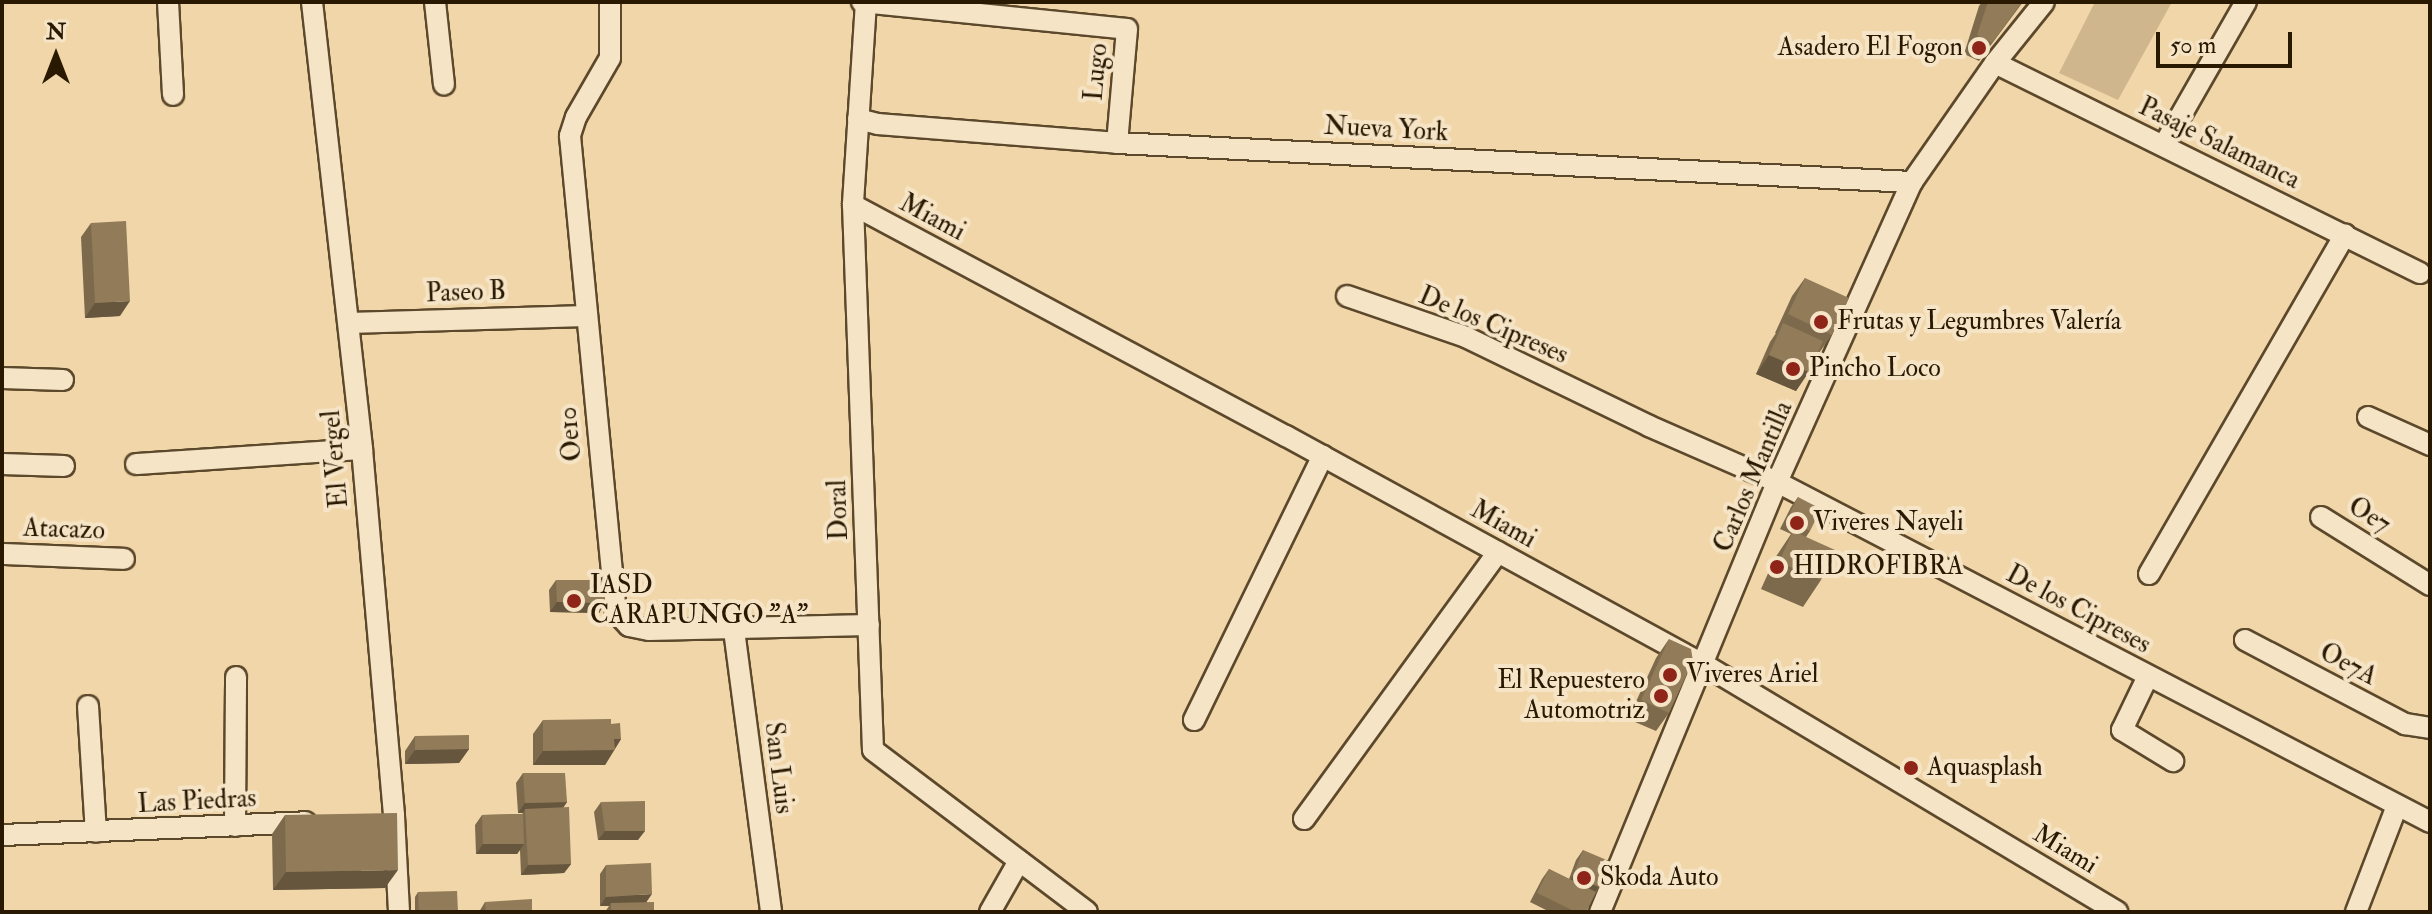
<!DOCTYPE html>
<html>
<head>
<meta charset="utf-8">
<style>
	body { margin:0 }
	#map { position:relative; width:2432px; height:914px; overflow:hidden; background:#f1d6a9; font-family:"IM FELL Double Pica",serif }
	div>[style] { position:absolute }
	.green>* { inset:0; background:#cfb68c }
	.roads { filter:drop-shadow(2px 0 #5c482b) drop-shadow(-2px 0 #5c482b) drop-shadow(0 2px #5c482b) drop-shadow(0 -2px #5c482b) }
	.minor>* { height:20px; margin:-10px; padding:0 10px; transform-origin:10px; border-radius:10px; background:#f6e4c7 }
	.wall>* { inset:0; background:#7d6a4c }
	.shaded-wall>* { inset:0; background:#66563e }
	.building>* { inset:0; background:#917b58 }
	.dots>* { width:22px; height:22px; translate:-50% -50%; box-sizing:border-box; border:4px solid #f6e4c7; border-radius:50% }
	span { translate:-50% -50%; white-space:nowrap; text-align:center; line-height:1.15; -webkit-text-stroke:8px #f6e4c7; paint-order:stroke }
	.poi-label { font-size:26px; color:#2a1901 }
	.right { translate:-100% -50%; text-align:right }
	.left { translate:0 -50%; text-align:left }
	.street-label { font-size:26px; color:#2a1901 }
	.frame { position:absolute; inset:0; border:4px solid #2a1901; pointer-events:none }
	.north { position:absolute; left:16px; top:16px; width:80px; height:80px; -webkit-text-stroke:6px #f6e4c7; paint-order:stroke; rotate:0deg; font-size:22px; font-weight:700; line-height:32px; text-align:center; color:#2a1901 }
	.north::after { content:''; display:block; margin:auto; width:28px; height:36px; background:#2a1901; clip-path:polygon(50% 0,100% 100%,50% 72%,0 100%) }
	.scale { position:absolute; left:2156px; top:32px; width:136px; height:36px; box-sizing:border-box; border:4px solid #2a1901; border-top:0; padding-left:10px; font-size:24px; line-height:28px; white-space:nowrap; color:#2a1901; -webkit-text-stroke:6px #f6e4c7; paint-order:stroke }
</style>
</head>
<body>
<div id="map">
	<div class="green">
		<div style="clip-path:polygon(2095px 2px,2172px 2px,2118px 100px,2059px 73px)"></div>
	</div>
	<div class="roads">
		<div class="minor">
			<div style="left:168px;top:2px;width:93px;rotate:86.9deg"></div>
			<div style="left:312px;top:2px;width:450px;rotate:83.6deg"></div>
			<div style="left:362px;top:449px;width:368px;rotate:85deg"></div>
			<div style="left:394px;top:816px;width:96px;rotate:87deg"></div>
			<div style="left:435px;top:2px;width:83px;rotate:83.8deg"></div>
			<div style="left:610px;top:2px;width:56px;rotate:90deg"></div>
			<div style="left:610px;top:58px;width:68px;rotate:120deg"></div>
			<div style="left:576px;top:117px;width:20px;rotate:108deg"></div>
			<div style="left:570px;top:136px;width:478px;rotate:84.5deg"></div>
			<div style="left:616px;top:612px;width:19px;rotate:47deg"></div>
			<div style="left:629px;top:626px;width:20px;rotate:11deg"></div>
			<div style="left:649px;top:630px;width:220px;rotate:-1.3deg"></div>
			<div style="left:862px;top:2px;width:266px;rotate:5.8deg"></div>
			<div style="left:1127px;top:29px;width:114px;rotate:95deg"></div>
			<div style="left:866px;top:2px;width:203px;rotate:93.7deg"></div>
			<div style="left:853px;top:205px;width:545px;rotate:87.9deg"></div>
			<div style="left:873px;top:750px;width:268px;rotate:37.1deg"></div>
			<div style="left:1995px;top:63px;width:474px;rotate:26.3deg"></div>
			<div style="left:858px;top:119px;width:21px;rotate:14deg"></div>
			<div style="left:878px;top:124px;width:240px;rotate:4.5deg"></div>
			<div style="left:1117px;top:143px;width:796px;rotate:2.81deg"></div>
			<div style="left:2164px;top:145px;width:165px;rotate:-60.2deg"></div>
			<div style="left:853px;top:205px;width:491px;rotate:28.1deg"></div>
			<div style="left:1286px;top:436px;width:475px;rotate:28.7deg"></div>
			<div style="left:1703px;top:664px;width:483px;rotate:30.9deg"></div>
			<div style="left:1347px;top:296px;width:126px;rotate:19deg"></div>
			<div style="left:1466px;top:337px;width:203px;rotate:25.9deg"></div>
			<div style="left:1649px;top:426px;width:140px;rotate:23.6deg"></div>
			<div style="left:1777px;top:482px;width:736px;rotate:27.5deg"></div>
			<div style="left:350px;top:323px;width:235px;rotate:-1.7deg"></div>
			<div style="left:2px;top:378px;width:61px;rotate:1.9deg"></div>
			<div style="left:2368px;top:417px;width:68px;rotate:24.3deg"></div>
			<div style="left:2px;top:464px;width:62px;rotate:1.8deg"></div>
			<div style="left:136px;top:464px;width:226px;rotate:-3.8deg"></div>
			<div style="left:2321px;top:517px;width:128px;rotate:32deg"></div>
			<div style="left:2px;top:554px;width:122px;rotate:2.3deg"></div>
			<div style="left:2149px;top:574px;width:392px;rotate:-60deg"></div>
			<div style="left:734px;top:630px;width:284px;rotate:82.5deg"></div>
			<div style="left:2245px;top:640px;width:181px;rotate:27.7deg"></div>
			<div style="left:2405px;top:724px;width:25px;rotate:9deg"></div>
			<div style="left:2148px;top:676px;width:60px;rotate:115.7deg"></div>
			<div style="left:2122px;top:730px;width:60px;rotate:31.3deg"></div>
			<div style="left:88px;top:706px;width:126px;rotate:86.4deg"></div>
			<div style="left:1194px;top:720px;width:294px;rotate:-64deg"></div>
			<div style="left:1304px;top:819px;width:330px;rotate:-54deg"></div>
			<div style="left:235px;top:826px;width:149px;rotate:-89.6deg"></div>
			<div style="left:2px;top:835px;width:304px;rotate:-2.4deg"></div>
			<div style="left:990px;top:912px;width:59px;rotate:-60.4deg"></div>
			<div style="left:1600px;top:912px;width:465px;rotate:-67.6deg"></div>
			<div style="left:1777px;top:482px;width:329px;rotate:-65.8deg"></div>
			<div style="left:1912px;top:182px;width:145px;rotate:-55.1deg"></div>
			<div style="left:1995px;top:63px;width:78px;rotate:-51.2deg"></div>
			<div style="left:2356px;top:912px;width:114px;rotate:-68.9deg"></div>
		</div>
	</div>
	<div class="wall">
		<div style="clip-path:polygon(1982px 2px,2023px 2px,1979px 61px,1964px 54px,1979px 6px)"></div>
		<div style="clip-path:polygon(91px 223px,120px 316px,85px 318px,81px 237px)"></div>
		<div style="clip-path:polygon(1805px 278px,1832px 335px,1819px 353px,1818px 353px,1796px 391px,1756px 374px,1770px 342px,1776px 333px,1775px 333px,1792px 296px)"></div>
		<div style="clip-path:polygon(1798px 497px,1810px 531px,1806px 537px,1821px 580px,1803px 607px,1761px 589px,1775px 558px,1791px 534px,1780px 529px,1791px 507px)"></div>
		<div style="clip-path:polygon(556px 580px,605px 603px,599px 613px,550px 612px,549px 590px)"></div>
		<div style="clip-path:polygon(1669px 639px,1669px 713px,1656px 731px,1628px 719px,1656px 658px)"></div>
		<div style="clip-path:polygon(543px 720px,611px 724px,621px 739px,605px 765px,533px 765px,533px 734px)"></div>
		<div style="clip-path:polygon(415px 736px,469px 749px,459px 763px,405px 764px,405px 751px)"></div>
		<div style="clip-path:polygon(523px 773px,567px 802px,563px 808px,571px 864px,564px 873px,521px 875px,520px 850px,517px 854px,476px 854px,475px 825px,482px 815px,522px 814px,523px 813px,518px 813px,516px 783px)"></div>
		<div style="clip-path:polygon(601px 802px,638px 840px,598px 840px,594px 812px)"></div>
		<div style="clip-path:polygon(285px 815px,385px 888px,273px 890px,272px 834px)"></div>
		<div style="clip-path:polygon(1583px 850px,1599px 887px,1586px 912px,1550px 912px,1530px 902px,1542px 879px,1549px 869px,1569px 879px,1576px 860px)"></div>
		<div style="clip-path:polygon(606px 865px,647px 902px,654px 912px,605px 912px,609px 906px,600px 906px,600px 874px)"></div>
		<div style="clip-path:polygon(418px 892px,458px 912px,415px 912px,415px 897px)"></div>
		<div style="clip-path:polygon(485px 902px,532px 912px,479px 912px)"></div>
	</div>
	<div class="shaded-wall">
		<div style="clip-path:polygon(130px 301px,120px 316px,85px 318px,95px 303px)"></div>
		<div style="clip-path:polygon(1769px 355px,1809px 372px,1796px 391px,1756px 374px)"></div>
		<div style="clip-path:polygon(557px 602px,605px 603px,599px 613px,550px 612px)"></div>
		<div style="clip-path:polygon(614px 739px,621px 739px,605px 765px,533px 765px,543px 751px)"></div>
		<div style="clip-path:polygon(469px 749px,459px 763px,405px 764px,415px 750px)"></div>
		<div style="clip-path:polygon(567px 802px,560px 812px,525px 809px,523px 813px,518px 813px,525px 803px)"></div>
		<div style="clip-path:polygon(605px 831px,645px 831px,638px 840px,598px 840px)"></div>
		<div style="clip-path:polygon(483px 844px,524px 844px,517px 854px,476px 854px)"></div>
		<div style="clip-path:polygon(571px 864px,564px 873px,521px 875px,528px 865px)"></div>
		<div style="clip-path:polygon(398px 870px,385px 888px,273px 890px,286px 872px)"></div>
		<div style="clip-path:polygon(1573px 876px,1599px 887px,1592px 896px,1566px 886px)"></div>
		<div style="clip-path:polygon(652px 894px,645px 904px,611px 903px,609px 906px,600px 906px,606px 897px)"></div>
	</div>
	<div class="building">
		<div style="clip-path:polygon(1988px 2px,2022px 2px,1992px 43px,1977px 35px)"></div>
		<div style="clip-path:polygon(126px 221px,130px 301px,95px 303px,91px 223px)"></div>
		<div style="clip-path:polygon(1805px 278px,1849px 298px,1832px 335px,1788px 314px)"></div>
		<div style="clip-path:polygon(1783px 323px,1823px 341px,1809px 372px,1769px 355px)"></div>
		<div style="clip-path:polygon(1798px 497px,1821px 509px,1810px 531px,1787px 519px)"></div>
		<div style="clip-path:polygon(1793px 531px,1835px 550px,1821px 580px,1779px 562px)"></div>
		<div style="clip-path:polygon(556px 580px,605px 580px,605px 603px,557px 602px)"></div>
		<div style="clip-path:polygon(1669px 639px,1691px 649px,1693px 661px,1669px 713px,1641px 700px)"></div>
		<div style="clip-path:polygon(611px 719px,611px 724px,620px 723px,621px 739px,614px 739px,615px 750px,543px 751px,543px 720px)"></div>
		<div style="clip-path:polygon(469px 735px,469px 749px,415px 750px,415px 736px)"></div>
		<div style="clip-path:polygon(523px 773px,565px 773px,567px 802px,525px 803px)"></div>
		<div style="clip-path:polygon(645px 801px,645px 831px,605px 831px,601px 802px)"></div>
		<div style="clip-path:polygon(569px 807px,571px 864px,528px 865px,525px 809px)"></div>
		<div style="clip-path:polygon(397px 813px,398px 870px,286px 872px,285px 815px)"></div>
		<div style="clip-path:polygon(523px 814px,524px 844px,483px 844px,482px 815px)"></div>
		<div style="clip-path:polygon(1583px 850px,1609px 861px,1599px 887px,1573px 876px)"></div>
		<div style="clip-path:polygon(651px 863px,652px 894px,606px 897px,606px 865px)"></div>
		<div style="clip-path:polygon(1549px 869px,1596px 892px,1586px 912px,1576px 912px,1537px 893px)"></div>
		<div style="clip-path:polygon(457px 891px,458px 912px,419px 912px,418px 892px)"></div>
		<div style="clip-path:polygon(532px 899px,532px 912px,486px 912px,485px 902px)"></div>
		<div style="clip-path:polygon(654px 902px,654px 912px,611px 912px,611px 903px)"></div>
	</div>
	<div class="dots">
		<div style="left:1979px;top:48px;background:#8f2418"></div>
		<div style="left:1821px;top:322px;background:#8f2418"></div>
		<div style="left:1793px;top:369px;background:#8f2418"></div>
		<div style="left:1797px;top:523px;background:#8f2418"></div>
		<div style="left:1777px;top:567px;background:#8f2418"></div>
		<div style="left:574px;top:601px;background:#8f2418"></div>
		<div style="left:1670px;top:675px;background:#8f2418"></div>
		<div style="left:1661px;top:696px;background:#8f2418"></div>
		<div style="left:1911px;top:768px;background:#8f2418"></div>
		<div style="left:1584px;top:878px;background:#8f2418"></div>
	</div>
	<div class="poi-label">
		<span class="right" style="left:1963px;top:48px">Asadero El Fogon</span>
		<span class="left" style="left:1837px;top:322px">Frutas y Legumbres Valería</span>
		<span class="left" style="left:1809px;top:369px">Pincho Loco</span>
		<span class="left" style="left:1813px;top:523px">Viveres Nayeli</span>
		<span class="left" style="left:1793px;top:567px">HIDROFIBRA</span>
		<span class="left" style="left:590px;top:601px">IASD<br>CARAPUNGO "A"</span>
		<span class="left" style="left:1686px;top:675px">Viveres Ariel</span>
		<span class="right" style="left:1645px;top:696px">El Repuestero<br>Automotriz</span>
		<span class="left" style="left:1927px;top:768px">Aquasplash</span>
		<span class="left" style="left:1600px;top:878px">Skoda Auto</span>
	</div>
	<div class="street-label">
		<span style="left:1097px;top:72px;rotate:-85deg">Lugo</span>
		<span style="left:1386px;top:130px;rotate:3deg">Nueva York</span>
		<span style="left:2219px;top:144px;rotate:26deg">Pasaje Salamanca</span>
		<span style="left:932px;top:218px;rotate:28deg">Miami</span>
		<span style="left:466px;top:293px;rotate:-2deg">Paseo B</span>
		<span style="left:1493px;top:326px;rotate:23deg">De los Cipreses</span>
		<span style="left:571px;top:434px;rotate:-96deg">Oe10</span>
		<span style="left:336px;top:459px;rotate:-95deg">El Vergel</span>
		<span style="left:1754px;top:477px;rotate:-67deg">Carlos Mantilla</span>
		<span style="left:839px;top:510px;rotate:-92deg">Doral</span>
		<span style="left:2369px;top:516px;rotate:32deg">Oe7</span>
		<span style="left:1503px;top:525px;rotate:29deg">Miami</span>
		<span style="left:64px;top:530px;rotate:2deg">Atacazo</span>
		<span style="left:2078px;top:610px;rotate:28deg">De los Cipreses</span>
		<span style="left:2348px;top:665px;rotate:28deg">Oe7A</span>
		<span style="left:778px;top:768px;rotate:83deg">San Luis</span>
		<span style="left:197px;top:802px;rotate:-3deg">Las Piedras</span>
		<span style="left:2065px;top:850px;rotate:31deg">Miami</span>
	</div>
	<div class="frame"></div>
	<div class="north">N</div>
	<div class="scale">50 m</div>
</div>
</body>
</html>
